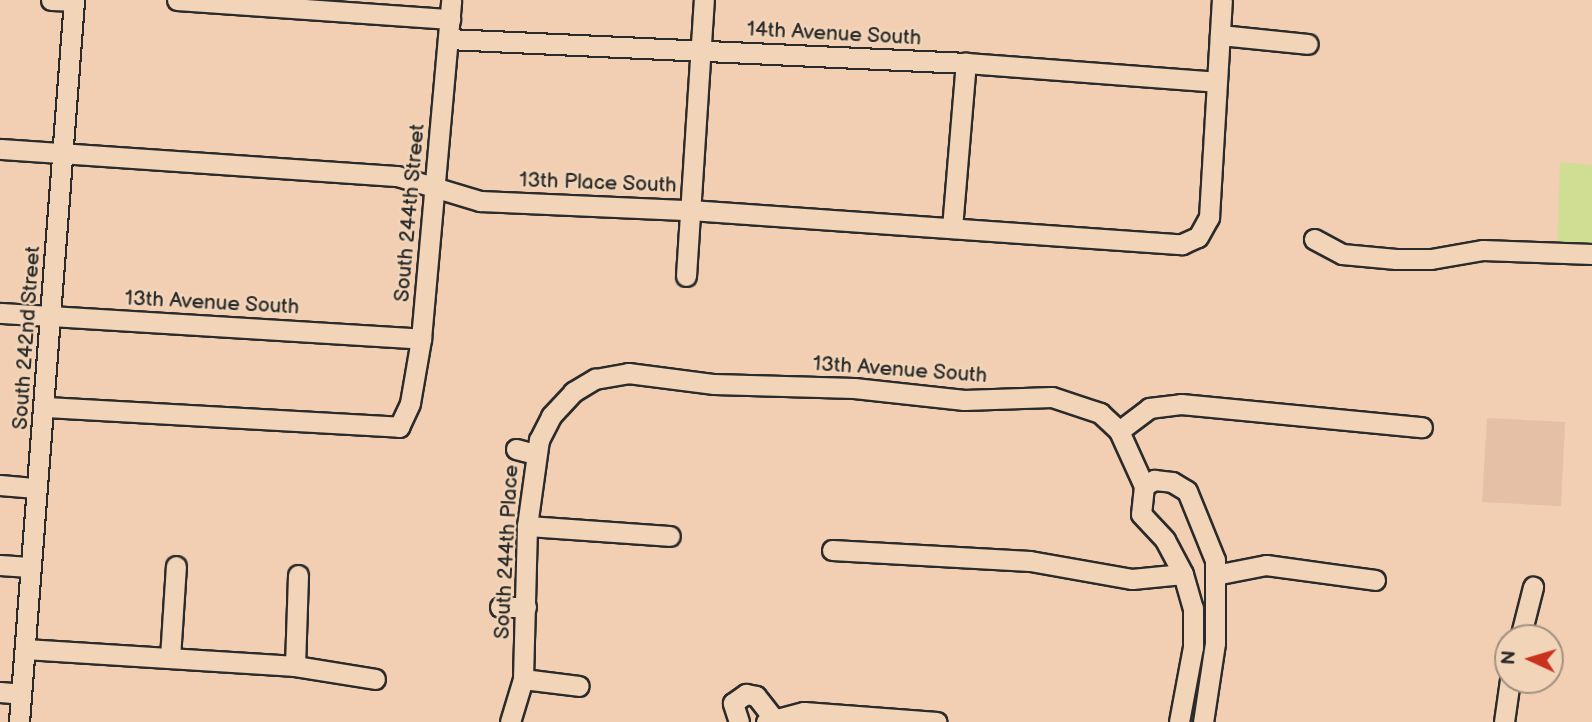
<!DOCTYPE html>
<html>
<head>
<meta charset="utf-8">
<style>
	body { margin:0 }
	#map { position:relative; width:1592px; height:722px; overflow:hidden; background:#f2ceb2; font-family:"Balsamiq Sans",sans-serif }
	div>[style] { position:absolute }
	.built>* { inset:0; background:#e5bfa6 }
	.green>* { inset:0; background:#cfde92 }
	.roads { filter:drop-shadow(2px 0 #2b2b2b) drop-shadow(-2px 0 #2b2b2b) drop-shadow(0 2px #2b2b2b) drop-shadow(0 -2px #2b2b2b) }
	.minor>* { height:19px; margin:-9.5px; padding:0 9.5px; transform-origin:9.5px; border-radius:9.5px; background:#f2d5b8 }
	span { translate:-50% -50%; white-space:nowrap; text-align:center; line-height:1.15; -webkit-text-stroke:5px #f2d5b8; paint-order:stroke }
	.street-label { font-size:21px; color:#2b2b2b }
	.north { position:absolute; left:1494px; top:624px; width:70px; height:70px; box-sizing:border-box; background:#f2d5b8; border:2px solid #a29180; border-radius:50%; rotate:274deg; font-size:19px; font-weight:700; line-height:28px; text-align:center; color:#2b2b2b }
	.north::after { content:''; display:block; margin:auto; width:24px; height:32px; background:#c8321e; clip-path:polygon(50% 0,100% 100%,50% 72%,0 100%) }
</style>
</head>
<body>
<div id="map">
	<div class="built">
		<div style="clip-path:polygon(1487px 418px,1565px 422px,1561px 506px,1482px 502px)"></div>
	</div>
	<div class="green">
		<div style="clip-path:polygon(1560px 162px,1592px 165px,1592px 254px,1557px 253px)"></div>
	</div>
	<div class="roads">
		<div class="minor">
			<div style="left:51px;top:0;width:23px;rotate:2deg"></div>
			<div style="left:177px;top:0;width:274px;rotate:4deg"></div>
			<div style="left:1220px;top:35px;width:88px;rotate:5.8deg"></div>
			<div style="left:448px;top:39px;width:519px;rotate:2.65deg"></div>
			<div style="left:966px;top:63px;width:251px;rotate:4.3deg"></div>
			<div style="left:0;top:149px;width:398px;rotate:3.9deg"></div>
			<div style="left:397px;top:176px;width:87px;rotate:16.8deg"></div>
			<div style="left:480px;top:201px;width:210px;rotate:2.5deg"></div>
			<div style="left:690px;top:210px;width:493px;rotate:4deg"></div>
			<div style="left:1182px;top:244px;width:17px;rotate:-24deg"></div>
			<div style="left:1198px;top:237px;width:23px;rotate:-61deg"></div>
			<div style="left:1209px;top:217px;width:217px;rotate:-86.6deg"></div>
			<div style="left:952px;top:228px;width:166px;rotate:-85.2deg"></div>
			<div style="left:1314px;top:239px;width:32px;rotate:28deg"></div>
			<div style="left:1342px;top:254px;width:54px;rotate:5.3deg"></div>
			<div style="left:1396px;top:259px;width:35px"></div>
			<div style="left:1431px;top:259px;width:53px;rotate:-9.8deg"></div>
			<div style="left:1483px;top:250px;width:109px;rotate:2.1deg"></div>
			<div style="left:686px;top:276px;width:277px;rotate:-86.3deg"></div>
			<div style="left:0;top:313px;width:422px;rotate:3.5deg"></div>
			<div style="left:46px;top:407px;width:354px;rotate:3.2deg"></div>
			<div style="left:399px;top:427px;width:26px;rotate:-65deg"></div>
			<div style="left:410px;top:403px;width:65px;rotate:-80.2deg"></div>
			<div style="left:421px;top:339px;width:340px;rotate:-84.9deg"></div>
			<div style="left:1119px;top:431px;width:38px;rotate:-37deg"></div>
			<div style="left:1149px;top:408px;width:32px;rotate:-7deg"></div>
			<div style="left:1181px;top:404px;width:242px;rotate:5.5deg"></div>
			<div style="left:516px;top:449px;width:20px;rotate:15deg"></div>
			<div style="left:0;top:485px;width:36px;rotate:5deg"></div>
			<div style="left:1144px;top:486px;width:12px;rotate:-31deg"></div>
			<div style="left:1154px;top:480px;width:18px;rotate:6deg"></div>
			<div style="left:1172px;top:482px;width:17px;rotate:31deg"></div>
			<div style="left:1187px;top:491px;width:74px;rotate:67.9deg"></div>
			<div style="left:1215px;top:560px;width:83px;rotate:90deg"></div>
			<div style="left:1215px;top:643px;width:80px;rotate:98.6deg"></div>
			<div style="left:527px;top:526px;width:143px;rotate:4deg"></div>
			<div style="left:832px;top:550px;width:198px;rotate:3.2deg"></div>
			<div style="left:1030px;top:561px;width:104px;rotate:10deg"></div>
			<div style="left:1132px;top:579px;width:51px;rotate:-5.6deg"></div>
			<div style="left:0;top:565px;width:29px;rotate:4deg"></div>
			<div style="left:1215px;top:575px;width:52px;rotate:-11.1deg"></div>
			<div style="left:1266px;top:565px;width:110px;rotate:7.8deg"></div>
			<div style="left:500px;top:607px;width:26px"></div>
			<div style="left:1520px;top:638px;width:53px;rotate:-75.7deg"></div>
			<div style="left:25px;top:649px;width:271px;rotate:3.6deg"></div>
			<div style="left:295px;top:666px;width:81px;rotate:9.2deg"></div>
			<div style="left:170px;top:658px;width:92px;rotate:-86.3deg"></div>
			<div style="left:295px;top:666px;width:91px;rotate:-88.1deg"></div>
			<div style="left:523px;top:679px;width:56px;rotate:7.1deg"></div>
			<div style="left:0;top:692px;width:21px;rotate:5deg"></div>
			<div style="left:19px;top:722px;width:724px;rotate:-85.64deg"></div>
			<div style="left:510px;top:722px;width:45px;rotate:-73.2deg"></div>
			<div style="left:523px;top:679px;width:153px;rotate:-88.5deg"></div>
			<div style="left:527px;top:526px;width:87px;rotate:-82.1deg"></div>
			<div style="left:539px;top:440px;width:27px;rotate:-63deg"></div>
			<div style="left:551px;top:416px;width:33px;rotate:-47deg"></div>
			<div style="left:573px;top:392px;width:26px;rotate:-31deg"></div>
			<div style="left:595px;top:379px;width:34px;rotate:-10deg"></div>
			<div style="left:628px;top:373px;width:87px;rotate:7.3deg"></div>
			<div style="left:714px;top:384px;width:140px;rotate:1.6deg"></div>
			<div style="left:854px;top:388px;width:111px;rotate:6.2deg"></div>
			<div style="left:964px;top:400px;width:88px;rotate:-2deg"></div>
			<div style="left:1052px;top:397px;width:51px;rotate:18.4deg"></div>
			<div style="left:1100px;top:413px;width:26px;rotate:43deg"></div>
			<div style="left:1119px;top:431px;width:60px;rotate:65.6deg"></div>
			<div style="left:1144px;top:486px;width:28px;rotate:96deg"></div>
			<div style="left:1141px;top:514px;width:35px;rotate:47deg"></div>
			<div style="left:1165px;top:540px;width:38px;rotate:62deg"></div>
			<div style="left:1183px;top:574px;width:35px;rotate:74deg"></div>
			<div style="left:1193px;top:608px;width:39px;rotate:90deg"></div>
			<div style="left:1193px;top:647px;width:76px;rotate:100.6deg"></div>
			<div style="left:739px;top:722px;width:20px;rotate:-108deg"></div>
			<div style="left:733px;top:703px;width:16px;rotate:-35deg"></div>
			<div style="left:746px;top:694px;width:10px;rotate:11deg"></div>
			<div style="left:756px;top:696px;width:28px;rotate:52deg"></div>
			<div style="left:766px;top:722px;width:39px;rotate:-15deg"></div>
			<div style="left:804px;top:712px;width:133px;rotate:4.3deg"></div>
			<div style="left:1504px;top:722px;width:42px;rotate:-81.9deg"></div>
		</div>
	</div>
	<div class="street-label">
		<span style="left:834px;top:34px;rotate:3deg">14th Avenue South</span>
		<span style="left:598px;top:183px;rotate:2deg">13th Place South</span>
		<span style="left:410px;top:213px;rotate:-85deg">South 244th Street</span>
		<span style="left:212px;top:303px;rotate:3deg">13th Avenue South</span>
		<span style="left:27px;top:338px;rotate:-86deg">South 242nd Street</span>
		<span style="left:900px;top:370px;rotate:4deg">13th Avenue South</span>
		<span style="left:507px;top:552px;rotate:-87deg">South 244th Place</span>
	</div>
	<div class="north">N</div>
</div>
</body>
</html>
